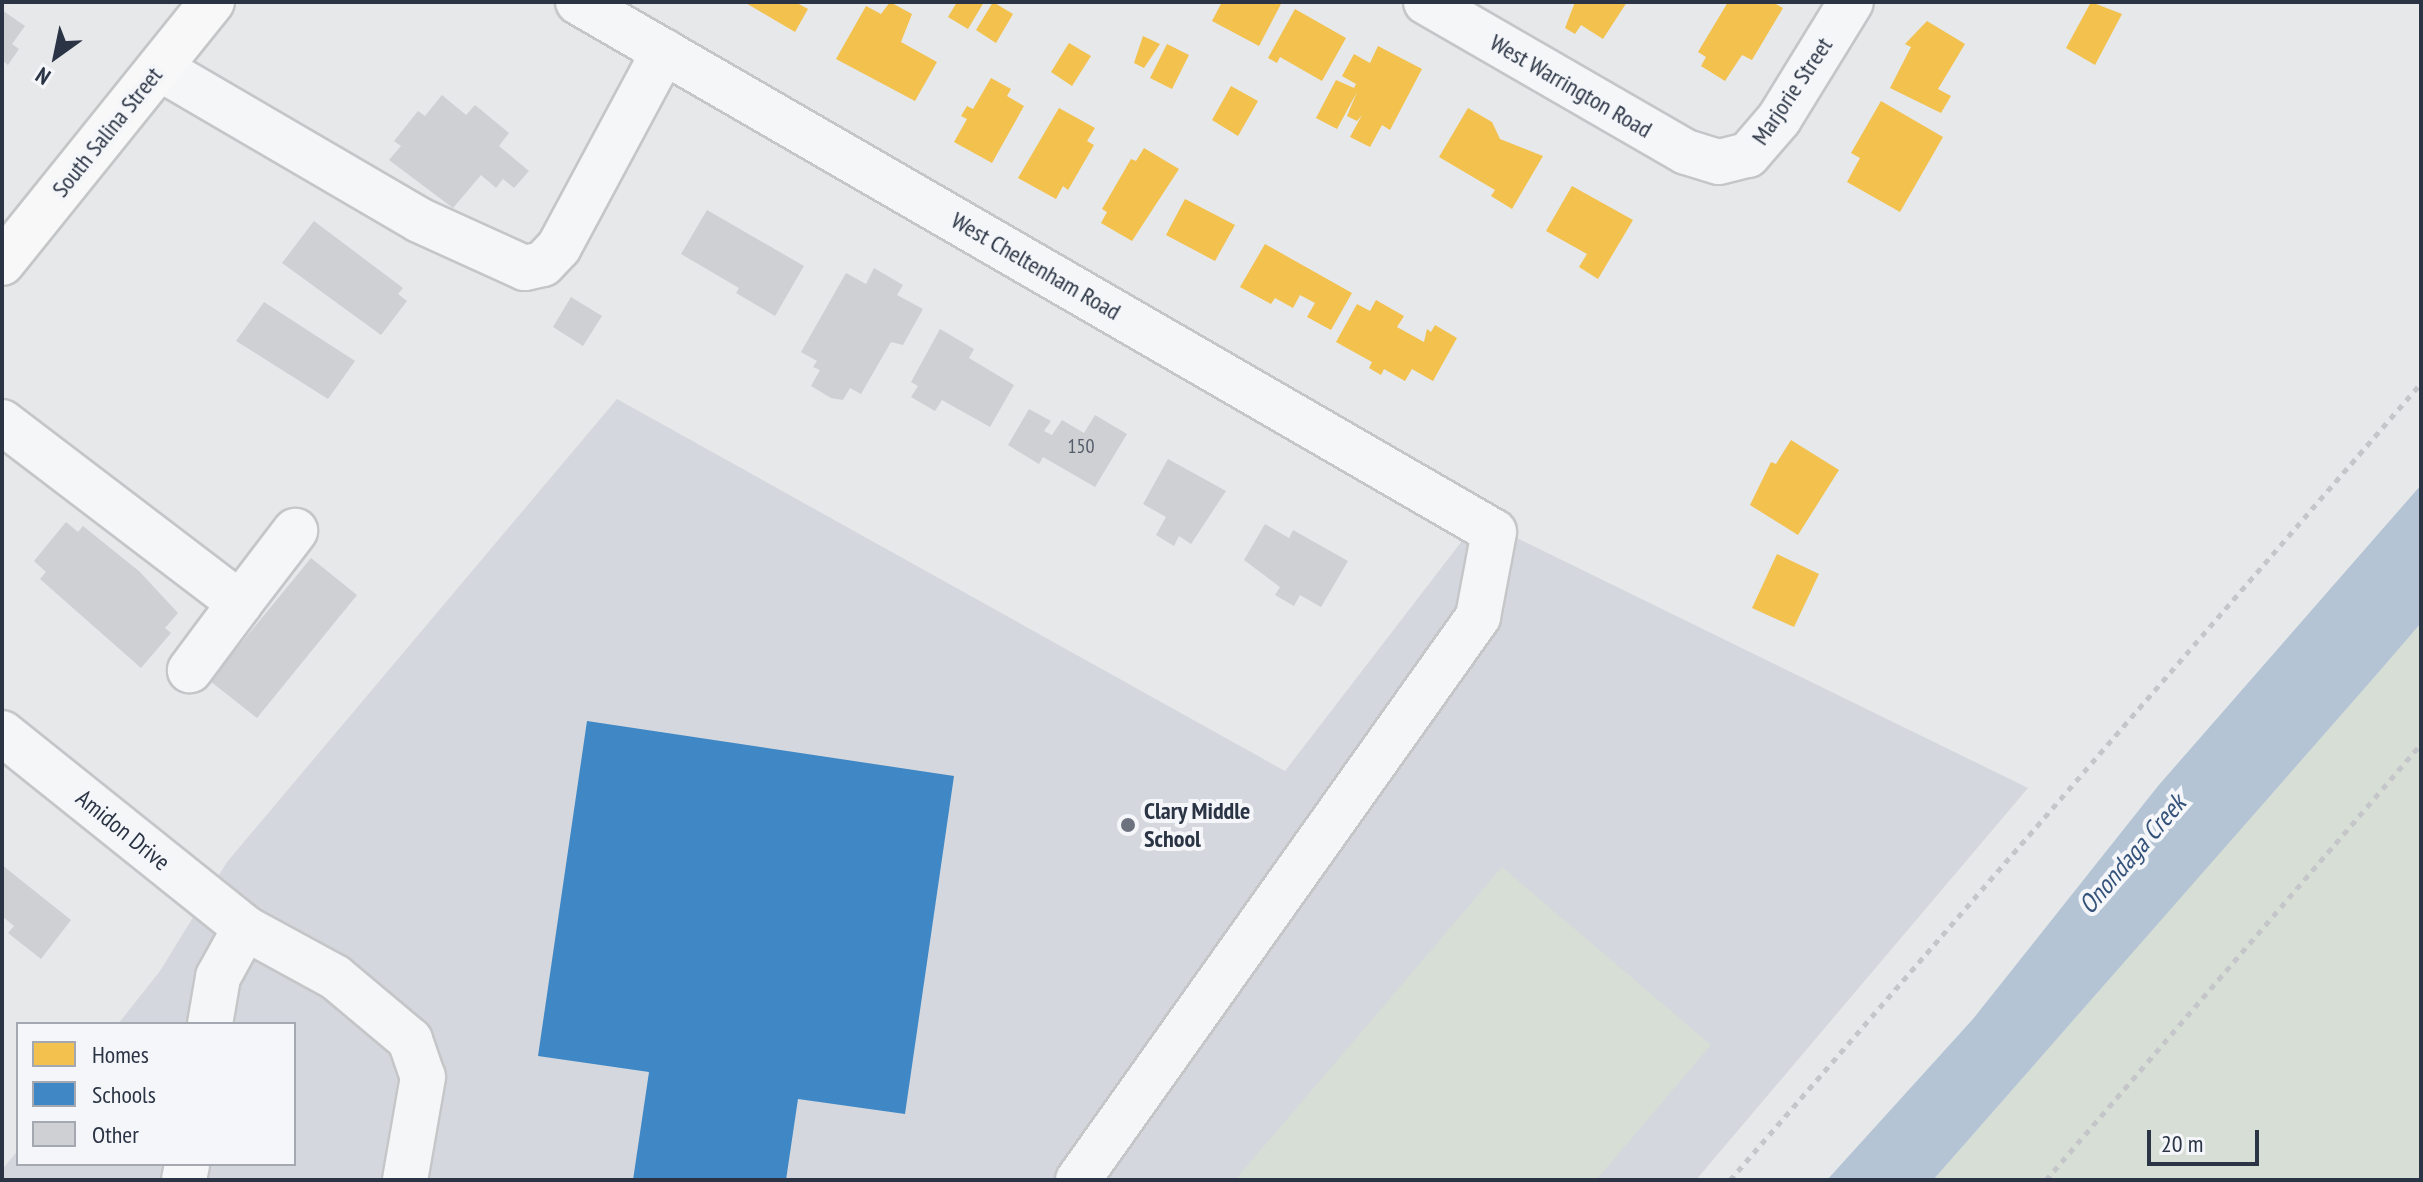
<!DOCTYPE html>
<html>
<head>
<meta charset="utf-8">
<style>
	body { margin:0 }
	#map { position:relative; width:2423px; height:1182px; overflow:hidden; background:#e6e8ea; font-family:"PT Sans Narrow",sans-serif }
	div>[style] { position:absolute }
	.built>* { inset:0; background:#d4d7dd }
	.green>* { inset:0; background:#d6ded6 }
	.water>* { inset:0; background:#b4c4d5 }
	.homes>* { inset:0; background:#f2c14e }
	.schools>* { inset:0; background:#3f88c5 }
	.building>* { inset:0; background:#ced0d3 }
	.path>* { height:5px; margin-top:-2.5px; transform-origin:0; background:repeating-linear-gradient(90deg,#c5c6ca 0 6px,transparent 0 12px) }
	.roads { filter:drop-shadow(2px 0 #c4c6c8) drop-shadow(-2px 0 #c4c6c8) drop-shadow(0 2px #c4c6c8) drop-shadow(0 -2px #c4c6c8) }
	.minor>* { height:44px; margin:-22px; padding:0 22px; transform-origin:22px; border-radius:22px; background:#f5f6f7 }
	.major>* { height:44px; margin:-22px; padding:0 22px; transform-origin:22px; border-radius:22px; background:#f8f8f8 }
	.dots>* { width:22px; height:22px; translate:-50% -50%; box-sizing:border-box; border:4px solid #f4f6f9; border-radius:50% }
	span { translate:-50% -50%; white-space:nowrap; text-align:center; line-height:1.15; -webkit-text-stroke:8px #f4f6f9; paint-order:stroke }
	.number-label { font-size:20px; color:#545c69 }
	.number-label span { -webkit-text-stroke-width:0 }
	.street-label { font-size:24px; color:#2b3445 }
	.poi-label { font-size:24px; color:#2b3445; font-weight:700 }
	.left { translate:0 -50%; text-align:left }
	.water-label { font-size:26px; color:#34527a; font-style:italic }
	.frame { position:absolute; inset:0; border:4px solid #2b3445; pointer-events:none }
	.legend { position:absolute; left:16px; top:1022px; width:280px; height:144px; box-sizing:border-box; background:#f4f6f9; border:2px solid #a4a8b1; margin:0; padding:10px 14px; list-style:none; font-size:24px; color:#2b3445 }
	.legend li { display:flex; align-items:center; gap:16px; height:40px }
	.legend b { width:40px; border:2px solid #a4a8b1 }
	.north { position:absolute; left:16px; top:16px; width:80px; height:80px; -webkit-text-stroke:6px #f4f6f9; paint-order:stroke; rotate:213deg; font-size:22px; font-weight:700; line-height:32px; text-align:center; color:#2b3445 }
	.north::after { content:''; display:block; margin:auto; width:28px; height:36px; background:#2b3445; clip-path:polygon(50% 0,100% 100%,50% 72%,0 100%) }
	.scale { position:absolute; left:2147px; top:1130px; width:112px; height:36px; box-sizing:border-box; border:4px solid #2b3445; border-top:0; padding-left:10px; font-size:24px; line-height:28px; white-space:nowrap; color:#2b3445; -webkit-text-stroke:6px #f4f6f9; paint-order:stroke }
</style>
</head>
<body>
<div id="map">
	<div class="built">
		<div style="clip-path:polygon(617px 399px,1285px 771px,1465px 537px,1515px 537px,2028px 788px,1696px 1180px,2px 1180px,2px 1170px,18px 1150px,18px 1164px,294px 1164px,294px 1024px,118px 1024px,160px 971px,227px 862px)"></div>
	</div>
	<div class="green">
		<div style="clip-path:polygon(2421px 623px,2421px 1180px,1933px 1180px,2049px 1045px)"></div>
		<div style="clip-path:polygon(1502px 867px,1711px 1045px,1596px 1180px,1235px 1180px)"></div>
	</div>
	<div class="water">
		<div style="clip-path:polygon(2421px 485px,2421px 623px,2377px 674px,1933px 1180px,1827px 1180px,1973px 1019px,2158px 786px)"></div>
	</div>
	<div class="homes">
		<div style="clip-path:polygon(744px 2px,795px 2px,808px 9px,795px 32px)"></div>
		<div style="clip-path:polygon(890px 2px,912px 14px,901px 42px,937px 62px,915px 101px,836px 59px,866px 6px,881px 14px)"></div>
		<div style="clip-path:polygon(957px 2px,984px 2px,968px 29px,948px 17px)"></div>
		<div style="clip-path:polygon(993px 2px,1013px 14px,996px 43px,976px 30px)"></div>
		<div style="clip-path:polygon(1222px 2px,1282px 2px,1259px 46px,1212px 21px)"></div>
		<div style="clip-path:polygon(1575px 2px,1627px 2px,1603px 39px,1581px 25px,1575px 34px,1565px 28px)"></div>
		<div style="clip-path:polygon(1728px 2px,1772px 2px,1783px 8px,1752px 60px,1742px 55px,1725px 81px,1701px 66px,1706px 57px,1698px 52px)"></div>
		<div style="clip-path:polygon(2091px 2px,2122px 14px,2095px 65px,2066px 48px)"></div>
		<div style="clip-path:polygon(1295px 9px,1346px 38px,1322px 81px,1280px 57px,1277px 63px,1268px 58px)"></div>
		<div style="clip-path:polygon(1927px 21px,1965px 44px,1938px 89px,1951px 96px,1941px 113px,1890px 88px,1911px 47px,1905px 44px)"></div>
		<div style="clip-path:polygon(1143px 36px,1160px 44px,1144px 68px,1134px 63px)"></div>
		<div style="clip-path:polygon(1069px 43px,1091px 56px,1072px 86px,1051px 72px)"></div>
		<div style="clip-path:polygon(1167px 44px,1189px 55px,1172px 89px,1150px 78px)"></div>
		<div style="clip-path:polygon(1378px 46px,1422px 69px,1390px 130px,1382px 125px,1370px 147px,1350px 137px,1362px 115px,1357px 121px,1347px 116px,1357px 92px,1337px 129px,1316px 118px,1336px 80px,1354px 88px,1356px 84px,1342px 76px,1354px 54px,1370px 63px)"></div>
		<div style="clip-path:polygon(991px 78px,1011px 89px,1007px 96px,1024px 106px,992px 163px,954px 142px,967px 119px,961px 116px,967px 106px,973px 109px)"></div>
		<div style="clip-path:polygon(1231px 86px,1258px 101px,1238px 136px,1212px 120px)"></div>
		<div style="clip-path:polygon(1881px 101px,1943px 137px,1900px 212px,1847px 182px,1860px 158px,1851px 153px)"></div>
		<div style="clip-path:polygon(1059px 108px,1095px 128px,1087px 141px,1094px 145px,1068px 190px,1063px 186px,1056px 199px,1018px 178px)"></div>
		<div style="clip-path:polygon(1468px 108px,1492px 122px,1500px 139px,1543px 156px,1512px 209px,1491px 196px,1495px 190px,1439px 157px)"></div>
		<div style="clip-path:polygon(1144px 148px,1179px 169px,1132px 241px,1101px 223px,1107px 212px,1102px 209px,1131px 159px,1136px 161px)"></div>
		<div style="clip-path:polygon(1572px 186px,1633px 220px,1598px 279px,1579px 267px,1587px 254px,1546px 231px)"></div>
		<div style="clip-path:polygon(1185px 199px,1235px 225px,1215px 261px,1166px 235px)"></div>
		<div style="clip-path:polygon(1265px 244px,1352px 293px,1331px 330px,1307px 317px,1315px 303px,1300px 295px,1293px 308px,1275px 298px,1271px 304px,1240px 287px)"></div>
		<div style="clip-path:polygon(1376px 300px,1404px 316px,1397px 327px,1424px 342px,1427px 329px,1431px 332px,1435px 325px,1457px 338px,1433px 381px,1412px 369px,1405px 381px,1384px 369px,1381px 375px,1369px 368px,1372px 362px,1336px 342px,1357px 304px,1370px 311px)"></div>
		<div style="clip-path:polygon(1791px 440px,1839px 470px,1798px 535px,1750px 505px,1771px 462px,1776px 464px)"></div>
		<div style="clip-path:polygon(1777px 554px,1819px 574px,1794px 627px,1752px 608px)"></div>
	</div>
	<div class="schools">
		<div style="clip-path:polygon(587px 721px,954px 776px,905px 1114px,798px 1099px,786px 1180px,633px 1180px,649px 1072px,538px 1056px)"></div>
	</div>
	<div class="building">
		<div style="clip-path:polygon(2px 10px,25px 26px,12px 44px,19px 49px,8px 65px,2px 60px)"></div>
		<div style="clip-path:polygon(442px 95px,466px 115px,475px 105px,509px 133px,499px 146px,529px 171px,514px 188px,503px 179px,496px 188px,481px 175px,453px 208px,389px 160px,401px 146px,394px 141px,418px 111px,425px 116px)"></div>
		<div style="clip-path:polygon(707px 210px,804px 266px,775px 316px,736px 293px,739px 288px,681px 254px)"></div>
		<div style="clip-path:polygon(314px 221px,403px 288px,398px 294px,407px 301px,381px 335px,282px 263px)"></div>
		<div style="clip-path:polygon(874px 268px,903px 285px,897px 295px,923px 309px,903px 345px,891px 342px,861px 394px,850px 388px,843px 400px,831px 398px,811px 386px,820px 370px,813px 367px,817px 361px,801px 352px,846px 273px,866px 284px)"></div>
		<div style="clip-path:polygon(571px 297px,602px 316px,583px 346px,553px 327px)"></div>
		<div style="clip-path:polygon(264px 302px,355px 361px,328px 399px,236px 341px)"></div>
		<div style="clip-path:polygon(940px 329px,974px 349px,969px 358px,1014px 385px,990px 427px,942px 400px,935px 411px,911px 397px,918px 386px,911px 382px)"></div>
		<div style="clip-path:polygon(1029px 409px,1051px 421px,1044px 431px,1052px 435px,1062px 420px,1084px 433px,1095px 415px,1127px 434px,1095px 487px,1043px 457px,1039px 464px,1008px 445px)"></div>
		<div style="clip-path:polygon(1168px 459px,1226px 491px,1191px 544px,1179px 536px,1174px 546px,1156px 535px,1166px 517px,1143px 504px)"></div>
		<div style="clip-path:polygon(66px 522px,78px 532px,83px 526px,140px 572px,178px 613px,165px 628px,171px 633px,141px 668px,40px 579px,46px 572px,34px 561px)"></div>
		<div style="clip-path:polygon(1265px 524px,1289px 538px,1293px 530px,1348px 561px,1321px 607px,1300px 595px,1294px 606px,1275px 595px,1280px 587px,1244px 560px)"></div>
		<div style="clip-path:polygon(311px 558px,357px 595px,257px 718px,210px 681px)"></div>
		<div style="clip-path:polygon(2px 865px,71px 920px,41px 959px,8px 933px,14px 926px,2px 916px)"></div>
	</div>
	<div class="path">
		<div style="left:1730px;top:1180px;width:1055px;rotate:-49.07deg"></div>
		<div style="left:2046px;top:1180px;width:575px;rotate:-49.3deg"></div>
	</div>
	<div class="roads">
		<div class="minor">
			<div style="left:578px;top:2px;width:1058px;rotate:30.05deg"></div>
			<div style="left:1494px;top:532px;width:86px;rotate:100.7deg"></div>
			<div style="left:1478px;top:617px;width:691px;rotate:125.39deg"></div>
			<div style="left:1426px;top:2px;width:300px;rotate:30deg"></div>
			<div style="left:1686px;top:152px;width:34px;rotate:17deg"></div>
			<div style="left:1719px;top:162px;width:30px;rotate:-14deg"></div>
			<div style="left:1748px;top:155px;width:48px;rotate:-49.3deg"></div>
			<div style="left:1779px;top:119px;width:137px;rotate:-58.4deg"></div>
			<div style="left:159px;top:68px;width:301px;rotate:30.3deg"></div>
			<div style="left:419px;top:220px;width:116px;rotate:24.4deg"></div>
			<div style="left:525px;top:268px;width:18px;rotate:-13deg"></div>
			<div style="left:543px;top:264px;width:23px;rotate:-47deg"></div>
			<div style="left:559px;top:247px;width:222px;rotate:-61.8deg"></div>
			<div style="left:2px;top:422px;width:299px;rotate:37.3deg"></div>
			<div style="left:240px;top:603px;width:84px;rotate:126.7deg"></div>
			<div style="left:240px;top:603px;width:91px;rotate:-52.6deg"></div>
			<div style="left:2px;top:733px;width:312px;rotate:38.7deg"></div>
			<div style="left:245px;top:928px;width:102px;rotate:28.6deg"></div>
			<div style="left:335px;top:977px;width:98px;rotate:40deg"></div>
			<div style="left:410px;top:1040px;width:39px;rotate:71deg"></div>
			<div style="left:423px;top:1077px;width:105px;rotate:99.9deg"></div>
			<div style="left:210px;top:1024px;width:48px;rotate:-80.3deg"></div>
			<div style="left:218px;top:977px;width:56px;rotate:-61.1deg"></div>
			<div style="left:184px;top:1180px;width:16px;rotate:-79deg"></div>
		</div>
		<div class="major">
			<div style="left:2px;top:263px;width:335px;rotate:-51.2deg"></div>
		</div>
	</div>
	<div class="dots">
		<div style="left:1128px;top:825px;background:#6c737f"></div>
	</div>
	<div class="number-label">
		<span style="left:1081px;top:446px">150</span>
	</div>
	<div class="street-label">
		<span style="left:1571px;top:86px;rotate:30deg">West Warrington Road</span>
		<span style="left:1792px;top:91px;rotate:-56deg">Marjorie Street</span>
		<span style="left:107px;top:132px;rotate:-51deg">South Salina Street</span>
		<span style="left:1036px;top:266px;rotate:30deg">West Cheltenham Road</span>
		<span style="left:123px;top:830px;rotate:39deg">Amidon Drive</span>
	</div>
	<div class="poi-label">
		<span class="left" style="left:1144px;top:825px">Clary Middle<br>School</span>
	</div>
	<div class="water-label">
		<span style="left:2132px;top:854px;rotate:-49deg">Onondaga Creek</span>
	</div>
	<div class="frame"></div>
	<ul class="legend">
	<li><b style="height:22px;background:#f2c14e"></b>Homes</li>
	<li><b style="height:22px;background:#3f88c5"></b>Schools</li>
	<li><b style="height:22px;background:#ced0d3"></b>Other</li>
	</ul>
	<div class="north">N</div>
	<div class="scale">20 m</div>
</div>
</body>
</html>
